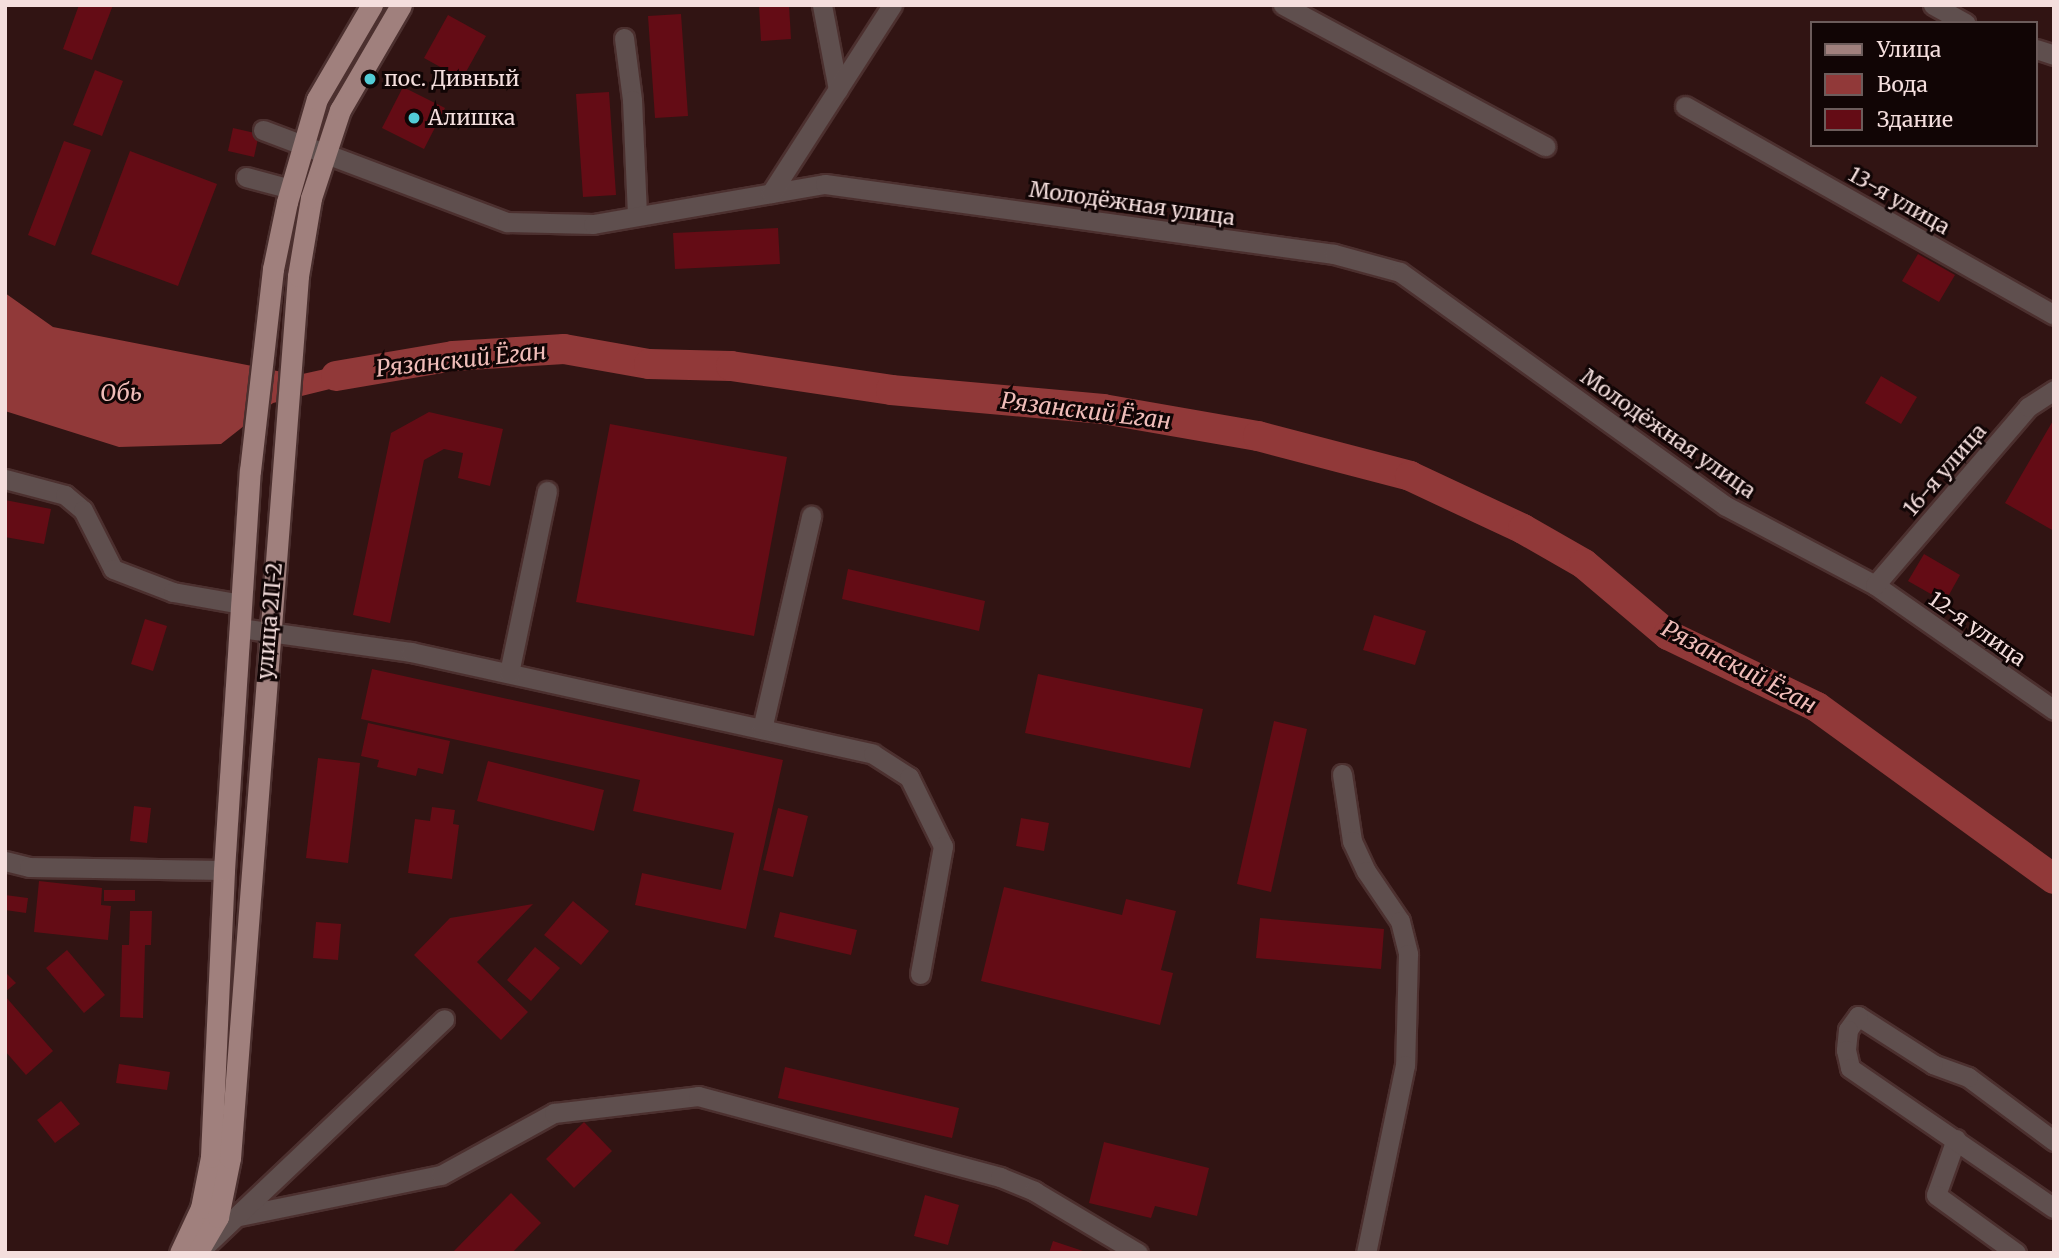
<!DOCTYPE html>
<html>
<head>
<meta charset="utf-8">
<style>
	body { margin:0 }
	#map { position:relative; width:2059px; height:1258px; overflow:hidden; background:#311413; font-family:Merriweather,serif }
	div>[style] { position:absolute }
	.water>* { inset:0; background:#913939 }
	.river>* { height:30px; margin:-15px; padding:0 15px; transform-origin:15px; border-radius:15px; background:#913939 }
	.building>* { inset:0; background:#640c15 }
	.roads { filter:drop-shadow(2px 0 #4c302f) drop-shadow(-2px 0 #4c302f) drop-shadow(0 2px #4c302f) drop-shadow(0 -2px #4c302f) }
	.minor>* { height:19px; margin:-9.5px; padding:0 9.5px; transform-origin:9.5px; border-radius:9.5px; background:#5f4f4e }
	.major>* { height:21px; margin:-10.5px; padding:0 10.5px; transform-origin:10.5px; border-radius:10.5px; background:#a0807d }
	.dots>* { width:19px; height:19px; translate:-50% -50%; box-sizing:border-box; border:4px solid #110505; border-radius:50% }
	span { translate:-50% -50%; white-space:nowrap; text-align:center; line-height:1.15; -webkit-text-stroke:6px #110505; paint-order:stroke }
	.poi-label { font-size:21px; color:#f4dedd }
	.left { translate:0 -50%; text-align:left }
	.street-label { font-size:21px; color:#f4dedd }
	.water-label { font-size:23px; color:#f0bdb9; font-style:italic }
	.frame { position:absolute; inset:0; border:7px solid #f4dedd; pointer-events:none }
	.legend { position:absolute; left:1810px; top:21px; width:228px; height:126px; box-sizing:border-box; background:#110505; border:2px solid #6c5c5b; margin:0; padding:9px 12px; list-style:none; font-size:21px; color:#f4dedd }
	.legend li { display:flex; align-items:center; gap:14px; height:35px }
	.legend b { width:35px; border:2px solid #6c5c5b }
</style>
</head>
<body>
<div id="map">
	<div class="water">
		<div style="clip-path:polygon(5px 293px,53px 327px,298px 375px,375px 358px,375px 378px,273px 403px,221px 444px,119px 447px,5px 411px)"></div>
	</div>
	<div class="river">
		<div style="left:336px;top:376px;width:119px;rotate:-9.7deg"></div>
		<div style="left:453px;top:356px;width:111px;rotate:-3.6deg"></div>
		<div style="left:564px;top:349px;width:86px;rotate:10deg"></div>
		<div style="left:649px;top:364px;width:82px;rotate:1.4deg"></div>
		<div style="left:731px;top:366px;width:162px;rotate:8.5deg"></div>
		<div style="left:891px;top:390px;width:213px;rotate:5.1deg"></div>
		<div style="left:1103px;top:409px;width:157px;rotate:9.9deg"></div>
		<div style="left:1258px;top:436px;width:157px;rotate:14.7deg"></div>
		<div style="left:1410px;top:476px;width:125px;rotate:25.1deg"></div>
		<div style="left:1523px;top:529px;width:70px;rotate:29.8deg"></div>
		<div style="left:1584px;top:564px;width:110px;rotate:40.2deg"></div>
		<div style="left:1668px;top:635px;width:165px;rotate:25.8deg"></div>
		<div style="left:1817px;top:707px;width:293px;rotate:36deg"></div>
	</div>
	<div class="building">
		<div style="clip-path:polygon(79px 5px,113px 5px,92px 60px,63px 49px)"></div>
		<div style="clip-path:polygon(759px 5px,789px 5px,791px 39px,761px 41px)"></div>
		<div style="clip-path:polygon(681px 14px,688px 116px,655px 118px,648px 16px)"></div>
		<div style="clip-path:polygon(448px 15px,486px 36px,462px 79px,424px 58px)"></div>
		<div style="clip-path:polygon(95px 70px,123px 81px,102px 136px,73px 125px)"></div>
		<div style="clip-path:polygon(403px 87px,445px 108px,424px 149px,382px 128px)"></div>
		<div style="clip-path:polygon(609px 92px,616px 195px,583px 197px,576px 94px)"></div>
		<div style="clip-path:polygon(233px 128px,259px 134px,254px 157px,228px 151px)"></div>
		<div style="clip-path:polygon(64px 141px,91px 150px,55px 246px,28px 235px)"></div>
		<div style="clip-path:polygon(130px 151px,217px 184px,178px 286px,91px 254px)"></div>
		<div style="clip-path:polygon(778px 228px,780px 264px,675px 269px,673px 233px)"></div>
		<div style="clip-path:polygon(1918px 254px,1955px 275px,1939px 302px,1902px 281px)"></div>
		<div style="clip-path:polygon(1881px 376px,1917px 397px,1901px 424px,1865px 403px)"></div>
		<div style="clip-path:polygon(429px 412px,503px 429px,490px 486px,458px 478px,463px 453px,444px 449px,424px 460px,390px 623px,353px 615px,391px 433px)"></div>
		<div style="clip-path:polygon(2054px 419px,2054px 531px,2005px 503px)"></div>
		<div style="clip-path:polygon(610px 424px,787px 457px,754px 636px,576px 602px)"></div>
		<div style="clip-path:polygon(5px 500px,51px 509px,44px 544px,5px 537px)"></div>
		<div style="clip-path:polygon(1924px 554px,1960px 575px,1945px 602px,1908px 581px)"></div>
		<div style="clip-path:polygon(848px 569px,985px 601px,979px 631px,842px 599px)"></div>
		<div style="clip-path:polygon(1374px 615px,1426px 631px,1415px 665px,1363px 650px)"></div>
		<div style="clip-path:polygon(145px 619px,167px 626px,153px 671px,131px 664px)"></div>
		<div style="clip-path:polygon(372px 669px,783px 760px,746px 929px,635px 905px,642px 873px,721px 890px,734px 833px,633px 811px,640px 780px,361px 719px)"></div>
		<div style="clip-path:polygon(1038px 674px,1203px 709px,1190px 768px,1025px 733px)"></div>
		<div style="clip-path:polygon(1274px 721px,1307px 729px,1271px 892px,1237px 884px)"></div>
		<div style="clip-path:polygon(368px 723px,450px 741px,443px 774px,418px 768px,416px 776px,377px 767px,379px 760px,361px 756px)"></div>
		<div style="clip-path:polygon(318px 758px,360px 763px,348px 863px,306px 858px)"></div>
		<div style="clip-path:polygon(488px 761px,604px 790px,594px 831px,477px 801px)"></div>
		<div style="clip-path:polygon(134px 806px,151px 808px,147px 843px,130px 841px)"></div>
		<div style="clip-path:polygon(432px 807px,455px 810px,453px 824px,459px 825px,452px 879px,408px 873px,415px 819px,430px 821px)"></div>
		<div style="clip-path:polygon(778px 808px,808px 816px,793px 877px,763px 870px)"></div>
		<div style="clip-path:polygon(1021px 818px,1049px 823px,1044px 851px,1016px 846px)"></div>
		<div style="clip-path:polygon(39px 881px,102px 888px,101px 905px,111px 906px,108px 940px,34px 932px)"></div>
		<div style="clip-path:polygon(1004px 887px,1122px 915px,1126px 899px,1176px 911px,1161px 970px,1173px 973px,1160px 1025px,981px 981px)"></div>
		<div style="clip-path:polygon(104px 890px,135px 890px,135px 901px,104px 901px)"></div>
		<div style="clip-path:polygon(5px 895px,28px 898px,26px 913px,5px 910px)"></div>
		<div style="clip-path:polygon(573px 901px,609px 931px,581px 965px,544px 935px)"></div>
		<div style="clip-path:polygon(533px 904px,477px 962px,528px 1012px,501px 1040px,414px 955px,450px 918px)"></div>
		<div style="clip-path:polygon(130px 911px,152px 911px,151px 945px,145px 945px,143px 1018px,120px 1017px,122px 945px,129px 945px)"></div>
		<div style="clip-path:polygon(780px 912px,857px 930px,851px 955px,774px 937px)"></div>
		<div style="clip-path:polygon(1260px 918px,1384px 929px,1381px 969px,1256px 958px)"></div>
		<div style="clip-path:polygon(316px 922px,341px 924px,338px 960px,313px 958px)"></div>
		<div style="clip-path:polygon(535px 947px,560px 968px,531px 1001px,507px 980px)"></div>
		<div style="clip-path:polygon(67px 950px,105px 995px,84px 1013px,46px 968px)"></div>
		<div style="clip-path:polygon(5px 972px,16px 983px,5px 992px)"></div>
		<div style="clip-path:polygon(5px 996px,53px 1051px,26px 1075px,5px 1051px)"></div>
		<div style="clip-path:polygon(119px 1064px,170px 1072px,167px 1090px,116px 1083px)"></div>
		<div style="clip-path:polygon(785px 1067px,959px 1108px,952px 1138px,778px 1098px)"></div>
		<div style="clip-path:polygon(61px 1101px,80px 1124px,55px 1143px,37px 1120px)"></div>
		<div style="clip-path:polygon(584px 1122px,612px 1151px,574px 1188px,546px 1159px)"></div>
		<div style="clip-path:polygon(1104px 1142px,1209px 1168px,1197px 1216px,1155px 1206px,1151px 1218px,1089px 1203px)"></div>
		<div style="clip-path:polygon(511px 1193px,541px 1223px,512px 1253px,452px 1253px)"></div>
		<div style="clip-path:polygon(925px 1195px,959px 1205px,948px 1245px,914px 1236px)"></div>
		<div style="clip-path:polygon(1053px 1241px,1086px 1252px,1086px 1253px,1049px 1253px)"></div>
	</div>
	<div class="roads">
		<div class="minor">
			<div style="left:822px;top:5px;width:86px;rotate:79.3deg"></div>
			<div style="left:1283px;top:5px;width:298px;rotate:28.3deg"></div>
			<div style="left:1933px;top:5px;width:37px;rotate:29deg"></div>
			<div style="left:624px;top:38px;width:63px;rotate:82.6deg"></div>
			<div style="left:632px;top:100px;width:116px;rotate:87.5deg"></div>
			<div style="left:2036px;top:49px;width:19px;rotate:18deg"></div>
			<div style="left:1685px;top:106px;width:424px;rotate:29.5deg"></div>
			<div style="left:263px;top:130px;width:261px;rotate:20.7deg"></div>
			<div style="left:507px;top:222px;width:86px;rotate:1.3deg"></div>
			<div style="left:593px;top:224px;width:235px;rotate:-9.8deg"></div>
			<div style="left:825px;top:184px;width:514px;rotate:7.83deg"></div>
			<div style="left:1334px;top:254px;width:68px;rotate:15.3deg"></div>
			<div style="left:1400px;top:272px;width:401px;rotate:35.7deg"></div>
			<div style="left:1726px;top:506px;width:169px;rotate:27.9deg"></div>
			<div style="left:1875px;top:585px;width:218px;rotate:34.9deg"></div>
			<div style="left:246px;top:177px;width:47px;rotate:14.9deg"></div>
			<div style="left:771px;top:193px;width:224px;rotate:-57.2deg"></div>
			<div style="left:5px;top:479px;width:62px;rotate:14.9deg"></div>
			<div style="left:65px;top:495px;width:23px;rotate:40deg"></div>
			<div style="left:83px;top:510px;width:66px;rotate:63deg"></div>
			<div style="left:113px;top:569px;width:64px;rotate:21deg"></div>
			<div style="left:173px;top:592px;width:70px;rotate:9.9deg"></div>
			<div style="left:1875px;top:585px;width:235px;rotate:-49.3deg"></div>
			<div style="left:2028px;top:407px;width:31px;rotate:-33deg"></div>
			<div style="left:240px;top:628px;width:173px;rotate:8deg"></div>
			<div style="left:411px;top:652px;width:473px;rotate:12.4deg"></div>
			<div style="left:873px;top:754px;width:43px;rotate:32.6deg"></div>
			<div style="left:909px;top:777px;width:77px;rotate:63.8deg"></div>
			<div style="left:943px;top:846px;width:130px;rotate:100.2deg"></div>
			<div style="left:509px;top:673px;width:186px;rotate:-78.2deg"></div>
			<div style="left:762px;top:729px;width:219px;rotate:-77deg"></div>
			<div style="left:1342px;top:774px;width:68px;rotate:81.5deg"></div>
			<div style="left:1352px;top:841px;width:33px;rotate:65deg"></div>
			<div style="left:1366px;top:871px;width:60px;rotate:55.8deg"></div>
			<div style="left:1400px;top:921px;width:34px;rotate:76deg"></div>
			<div style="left:1408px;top:954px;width:111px;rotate:91.5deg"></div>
			<div style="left:1405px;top:1065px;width:192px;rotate:101.7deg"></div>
			<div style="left:5px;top:861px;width:25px;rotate:14deg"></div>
			<div style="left:29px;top:867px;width:195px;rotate:0.9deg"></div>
			<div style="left:1956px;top:1139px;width:59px;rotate:109.7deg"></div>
			<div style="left:1936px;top:1195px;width:99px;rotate:35.9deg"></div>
			<div style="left:2054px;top:1141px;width:107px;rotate:-143.3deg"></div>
			<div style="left:1968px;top:1077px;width:37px;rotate:-160deg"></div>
			<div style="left:1933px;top:1064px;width:89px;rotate:-147.4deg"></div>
			<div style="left:1858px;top:1016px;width:17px;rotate:126deg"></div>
			<div style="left:1848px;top:1030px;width:20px;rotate:96deg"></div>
			<div style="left:1846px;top:1050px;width:18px;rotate:77deg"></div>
			<div style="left:1850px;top:1068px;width:247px;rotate:34.5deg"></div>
			<div style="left:239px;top:1216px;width:206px;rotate:-11.5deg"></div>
			<div style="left:441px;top:1175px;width:129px;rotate:-28.8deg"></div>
			<div style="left:554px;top:1113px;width:145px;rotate:-6.7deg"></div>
			<div style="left:698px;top:1096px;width:313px;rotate:15deg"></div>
			<div style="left:1000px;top:1177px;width:37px;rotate:22deg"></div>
			<div style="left:1034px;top:1191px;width:121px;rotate:30.8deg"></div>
			<div style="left:204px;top:1247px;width:331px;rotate:-43.5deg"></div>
		</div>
		<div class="major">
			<div style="left:180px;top:1253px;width:50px;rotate:-65deg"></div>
			<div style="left:201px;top:1208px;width:52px;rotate:-78.9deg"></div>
			<div style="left:211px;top:1157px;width:287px;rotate:-87.4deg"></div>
			<div style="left:224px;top:870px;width:400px;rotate:-86.3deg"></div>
			<div style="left:250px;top:471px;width:203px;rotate:-83.5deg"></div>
			<div style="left:273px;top:269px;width:68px;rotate:-78.2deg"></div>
			<div style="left:287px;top:202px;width:107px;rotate:-73.8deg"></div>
			<div style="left:317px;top:99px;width:109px;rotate:-59.7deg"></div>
			<div style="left:197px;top:1253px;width:42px;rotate:-59.7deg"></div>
			<div style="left:218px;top:1217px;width:60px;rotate:-78.5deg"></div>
			<div style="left:230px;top:1158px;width:885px;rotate:-85.59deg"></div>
			<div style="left:298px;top:276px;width:79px;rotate:-80.5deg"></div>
			<div style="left:311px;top:198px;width:93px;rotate:-71.8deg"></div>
			<div style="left:340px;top:110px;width:121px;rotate:-59.8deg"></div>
		</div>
	</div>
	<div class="dots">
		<div style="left:370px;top:79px;background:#52ccd6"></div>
		<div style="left:414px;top:118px;background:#52ccd6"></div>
	</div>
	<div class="poi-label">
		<span class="left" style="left:384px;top:79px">пос. Дивный</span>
		<span class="left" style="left:428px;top:118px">Алишка</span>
	</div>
	<div class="street-label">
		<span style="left:1899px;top:201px;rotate:30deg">13-я улица</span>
		<span style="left:1132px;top:204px;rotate:8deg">Молодёжная улица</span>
		<span style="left:1668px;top:434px;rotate:35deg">Молодёжная улица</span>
		<span style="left:1945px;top:470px;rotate:-49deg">16-я улица</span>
		<span style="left:270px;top:621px;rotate:-85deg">улица 2П-2</span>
		<span style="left:1977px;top:629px;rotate:35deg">12-я улица</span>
	</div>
	<div class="water-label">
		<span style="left:461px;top:360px;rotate:-6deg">Рязанский Ёган</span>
		<span style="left:121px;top:393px">Обь</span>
		<span style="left:1086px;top:411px;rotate:7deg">Рязанский Ёган</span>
		<span style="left:1739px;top:667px;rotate:28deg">Рязанский Ёган</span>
	</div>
	<div class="frame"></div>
	<ul class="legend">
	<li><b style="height:9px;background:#a0807d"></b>Улица</li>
	<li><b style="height:19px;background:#913939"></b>Вода</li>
	<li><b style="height:19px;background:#640c15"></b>Здание</li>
	</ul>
</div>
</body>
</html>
